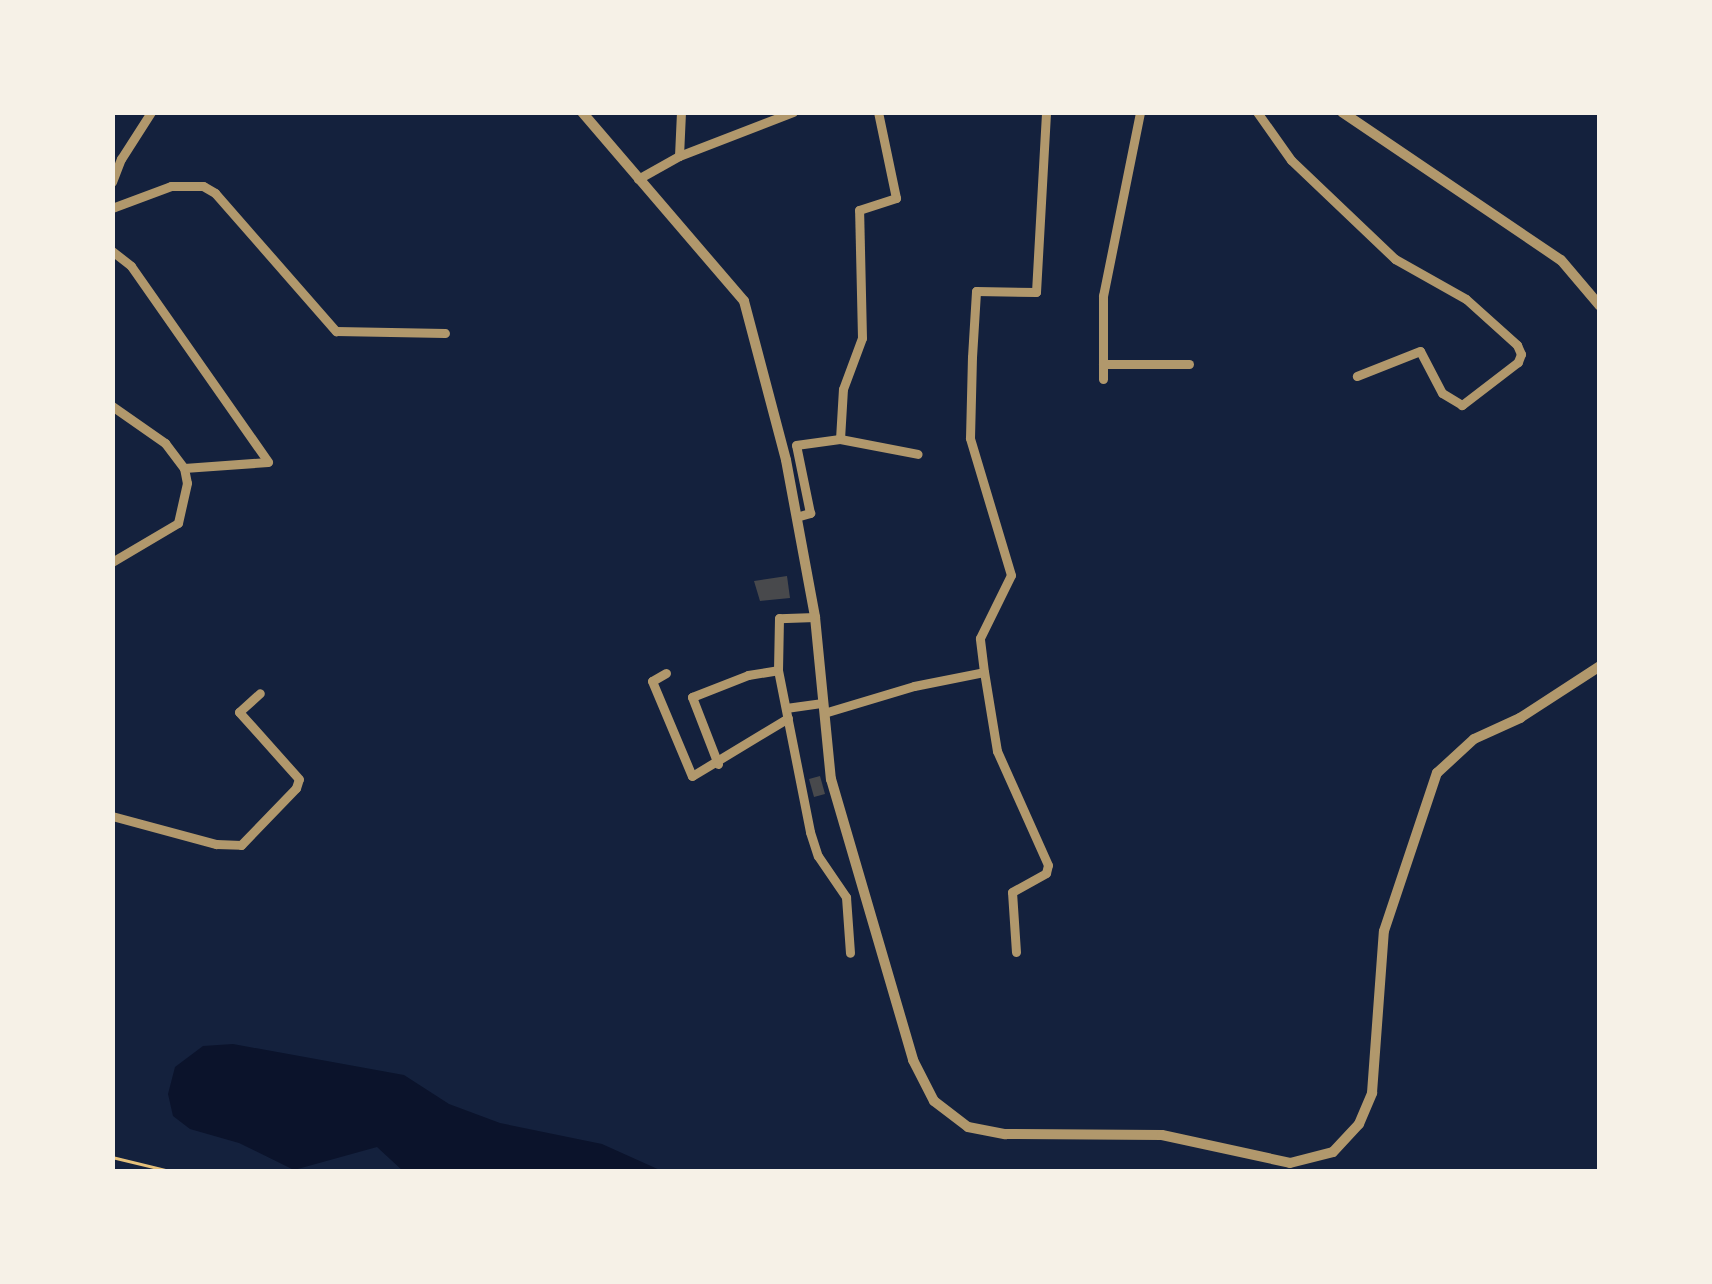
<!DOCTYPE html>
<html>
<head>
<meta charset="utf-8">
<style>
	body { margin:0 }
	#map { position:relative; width:1712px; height:1284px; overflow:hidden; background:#14213d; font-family:"Golos Text",sans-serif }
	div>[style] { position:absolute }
	.water>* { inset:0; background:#0b132b }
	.building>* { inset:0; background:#48494c }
	.path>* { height:2.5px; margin:-1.25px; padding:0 1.25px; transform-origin:1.25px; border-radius:1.25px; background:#e5c07b }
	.minor>* { height:9px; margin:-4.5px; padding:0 4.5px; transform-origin:4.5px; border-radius:4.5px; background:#b1986c }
	.tertiary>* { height:10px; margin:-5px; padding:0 5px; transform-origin:5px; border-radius:5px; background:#b1986c }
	span { translate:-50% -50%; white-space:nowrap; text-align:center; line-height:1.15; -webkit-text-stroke:10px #f6f1e7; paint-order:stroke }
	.frame { position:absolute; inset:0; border:115px solid #f6f1e7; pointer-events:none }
</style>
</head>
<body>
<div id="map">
	<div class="water">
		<div style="clip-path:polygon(233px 1044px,404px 1075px,449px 1104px,500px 1123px,602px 1144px,662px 1171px,403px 1171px,377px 1147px,294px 1170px,239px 1143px,190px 1129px,173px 1116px,168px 1094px,175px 1067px,203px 1046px)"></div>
	</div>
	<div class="building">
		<div style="clip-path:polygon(787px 576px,790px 598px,760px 601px,754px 581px)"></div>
		<div style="clip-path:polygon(820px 776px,825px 794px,814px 797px,809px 779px)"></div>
	</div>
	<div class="path">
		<div style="left:112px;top:1157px;width:64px;rotate:13.6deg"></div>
	</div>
	<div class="minor">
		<div style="left:1257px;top:112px;width:59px;rotate:54.7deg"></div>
		<div style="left:1291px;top:160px;width:144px;rotate:43.6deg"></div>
		<div style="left:1395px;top:259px;width:81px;rotate:29.4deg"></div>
		<div style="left:1466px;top:299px;width:69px;rotate:42deg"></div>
		<div style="left:1517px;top:345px;width:10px;rotate:66deg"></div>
		<div style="left:1521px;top:354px;width:9px;rotate:111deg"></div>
		<div style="left:1518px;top:362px;width:71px;rotate:142.5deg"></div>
		<div style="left:1462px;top:405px;width:23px;rotate:-149deg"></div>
		<div style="left:1442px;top:393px;width:47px;rotate:-117.6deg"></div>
		<div style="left:1420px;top:351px;width:68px;rotate:158.4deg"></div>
		<div style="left:679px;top:156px;width:44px;rotate:-87.4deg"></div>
		<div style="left:638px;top:179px;width:47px;rotate:-29.3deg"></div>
		<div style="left:679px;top:156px;width:122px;rotate:-21.1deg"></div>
		<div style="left:112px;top:182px;width:25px;rotate:-69deg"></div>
		<div style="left:121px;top:159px;width:56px;rotate:-57.4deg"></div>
		<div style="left:112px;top:208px;width:63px;rotate:-20.4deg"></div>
		<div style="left:171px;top:186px;width:32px"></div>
		<div style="left:203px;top:186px;width:14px;rotate:30deg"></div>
		<div style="left:215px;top:193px;width:184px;rotate:48.8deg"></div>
		<div style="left:336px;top:331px;width:109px;rotate:1.1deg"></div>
		<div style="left:112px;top:251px;width:24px;rotate:38deg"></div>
		<div style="left:131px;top:266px;width:239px;rotate:55deg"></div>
		<div style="left:1103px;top:364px;width:86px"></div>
		<div style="left:1103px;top:379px;width:83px;rotate:-90deg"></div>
		<div style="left:1103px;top:296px;width:188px;rotate:-78.6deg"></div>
		<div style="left:112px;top:406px;width:65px;rotate:34.9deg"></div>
		<div style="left:165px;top:443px;width:31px;rotate:53deg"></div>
		<div style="left:184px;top:468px;width:15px;rotate:79deg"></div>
		<div style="left:187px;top:483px;width:41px;rotate:102.7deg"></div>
		<div style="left:178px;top:523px;width:77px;rotate:149.4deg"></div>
		<div style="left:840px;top:439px;width:79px;rotate:10.9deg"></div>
		<div style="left:184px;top:468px;width:84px;rotate:-4.1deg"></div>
		<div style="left:796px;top:517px;width:15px;rotate:-16deg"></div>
		<div style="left:810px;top:513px;width:69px;rotate:-101.6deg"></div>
		<div style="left:796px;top:445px;width:44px;rotate:-7.8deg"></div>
		<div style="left:840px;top:439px;width:50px;rotate:-86.6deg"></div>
		<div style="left:843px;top:389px;width:54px;rotate:-69.6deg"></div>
		<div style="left:862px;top:338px;width:128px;rotate:-91.3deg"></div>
		<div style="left:859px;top:210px;width:39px;rotate:-18deg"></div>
		<div style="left:896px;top:198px;width:88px;rotate:-101.8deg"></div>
		<div style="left:815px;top:617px;width:36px;rotate:178deg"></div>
		<div style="left:779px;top:618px;width:52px;rotate:91.1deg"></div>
		<div style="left:778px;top:670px;width:165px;rotate:78.8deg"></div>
		<div style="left:810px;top:832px;width:25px;rotate:72deg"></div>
		<div style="left:818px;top:856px;width:50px;rotate:55.7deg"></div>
		<div style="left:846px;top:897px;width:56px;rotate:85.9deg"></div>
		<div style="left:666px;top:673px;width:16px;rotate:150deg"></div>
		<div style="left:652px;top:681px;width:103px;rotate:67.2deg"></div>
		<div style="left:692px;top:776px;width:112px;rotate:-31.1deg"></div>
		<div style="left:786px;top:708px;width:37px;rotate:-8deg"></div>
		<div style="left:824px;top:713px;width:94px;rotate:-16.7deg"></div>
		<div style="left:914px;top:686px;width:71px;rotate:-11.3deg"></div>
		<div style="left:718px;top:764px;width:72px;rotate:-111.2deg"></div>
		<div style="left:692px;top:697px;width:60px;rotate:-21.4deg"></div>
		<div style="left:748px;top:675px;width:30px;rotate:-9deg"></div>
		<div style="left:112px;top:816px;width:108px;rotate:15.1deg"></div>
		<div style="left:216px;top:844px;width:25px;rotate:2deg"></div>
		<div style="left:241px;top:845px;width:79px;rotate:-46deg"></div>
		<div style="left:296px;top:788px;width:9px;rotate:-72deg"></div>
		<div style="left:299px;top:779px;width:90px;rotate:-131.8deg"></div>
		<div style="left:239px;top:712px;width:28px;rotate:-42deg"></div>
		<div style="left:1016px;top:952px;width:60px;rotate:-93.8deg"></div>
		<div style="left:1012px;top:892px;width:39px;rotate:-29deg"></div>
		<div style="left:1046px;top:873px;width:8px;rotate:-76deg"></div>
		<div style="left:1048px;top:865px;width:125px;rotate:-114.1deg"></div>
		<div style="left:997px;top:751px;width:80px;rotate:-99.3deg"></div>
		<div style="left:984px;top:672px;width:34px;rotate:-97deg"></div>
		<div style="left:980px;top:638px;width:70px;rotate:-63.8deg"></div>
		<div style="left:1011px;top:575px;width:143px;rotate:-106.7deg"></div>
		<div style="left:970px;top:438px;width:81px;rotate:-88.6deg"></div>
		<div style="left:972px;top:357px;width:66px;rotate:-86.5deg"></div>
		<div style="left:976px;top:291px;width:60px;rotate:1deg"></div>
		<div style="left:1036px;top:292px;width:180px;rotate:-86.8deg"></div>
	</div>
	<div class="tertiary">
		<div style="left:582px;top:112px;width:249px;rotate:49.4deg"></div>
		<div style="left:744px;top:301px;width:164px;rotate:75.2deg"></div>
		<div style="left:786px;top:460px;width:160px;rotate:79.5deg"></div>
		<div style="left:815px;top:617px;width:163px;rotate:84.4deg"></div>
		<div style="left:831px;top:779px;width:293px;rotate:73.7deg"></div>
		<div style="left:913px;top:1060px;width:46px;rotate:62.9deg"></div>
		<div style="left:934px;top:1101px;width:43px;rotate:37.4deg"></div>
		<div style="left:968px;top:1127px;width:38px;rotate:11deg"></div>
		<div style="left:1005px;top:1134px;width:157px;rotate:0.4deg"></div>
		<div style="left:1162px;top:1135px;width:131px;rotate:12.3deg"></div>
		<div style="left:1290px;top:1163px;width:44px;rotate:-14.3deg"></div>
		<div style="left:1333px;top:1152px;width:38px;rotate:-47deg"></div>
		<div style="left:1359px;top:1124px;width:34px;rotate:-67deg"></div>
		<div style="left:1372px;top:1093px;width:162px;rotate:-85.8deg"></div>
		<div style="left:1384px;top:931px;width:167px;rotate:-71.5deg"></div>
		<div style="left:1437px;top:773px;width:50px;rotate:-42.6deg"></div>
		<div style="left:1474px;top:739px;width:51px;rotate:-24.5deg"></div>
		<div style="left:1520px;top:718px;width:95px;rotate:-33deg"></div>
		<div style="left:1342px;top:112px;width:264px;rotate:34.1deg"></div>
		<div style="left:1561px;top:260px;width:60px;rotate:49.7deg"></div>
	</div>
	<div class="frame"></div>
</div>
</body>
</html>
